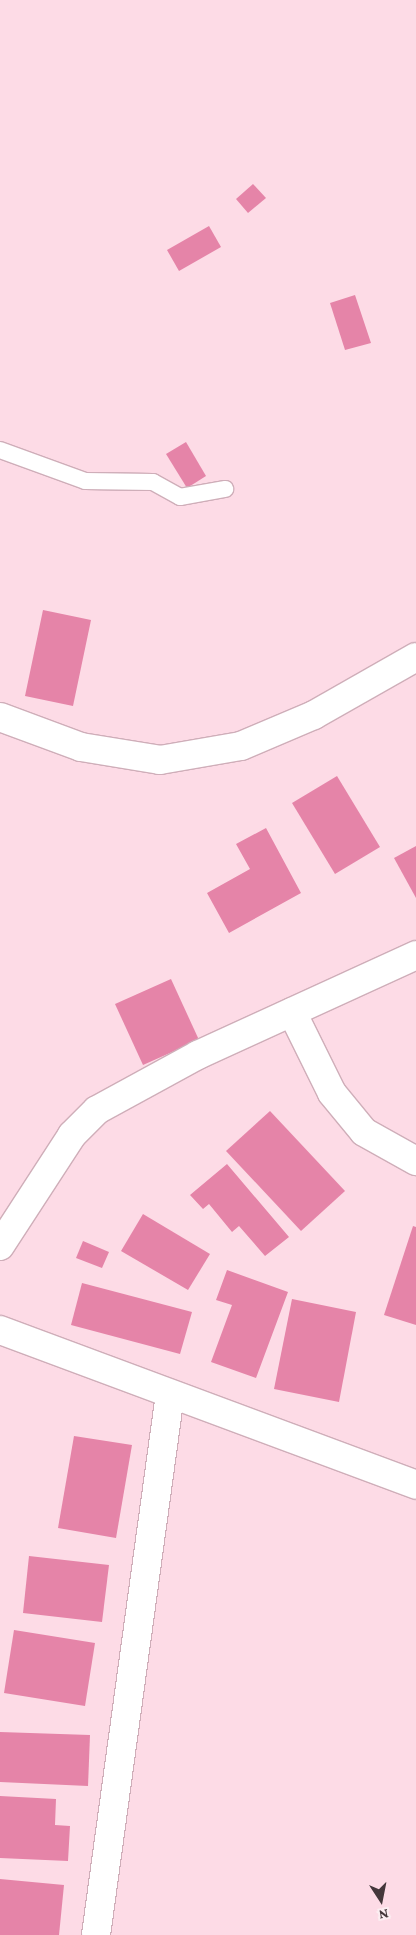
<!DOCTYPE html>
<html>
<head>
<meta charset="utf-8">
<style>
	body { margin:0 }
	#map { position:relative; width:416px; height:1935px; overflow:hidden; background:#fddbe6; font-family:"Crimson Pro",serif }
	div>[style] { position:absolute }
	.building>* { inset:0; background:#e584a8 }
	.roads { filter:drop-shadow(1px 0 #cfaeb9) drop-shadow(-1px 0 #cfaeb9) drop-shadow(0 1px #cfaeb9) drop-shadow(0 -1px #cfaeb9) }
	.service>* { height:16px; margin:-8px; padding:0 8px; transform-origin:8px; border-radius:8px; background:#fff }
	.minor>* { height:28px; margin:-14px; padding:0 14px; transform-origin:14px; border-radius:14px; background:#fff }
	span { translate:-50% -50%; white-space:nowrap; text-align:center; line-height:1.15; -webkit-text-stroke:4px #fceef2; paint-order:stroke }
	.north { position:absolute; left:356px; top:1875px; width:50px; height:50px; -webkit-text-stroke:4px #fceef2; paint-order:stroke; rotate:169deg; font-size:14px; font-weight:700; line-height:20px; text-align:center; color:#44373b }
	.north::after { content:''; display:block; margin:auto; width:18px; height:22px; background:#44373b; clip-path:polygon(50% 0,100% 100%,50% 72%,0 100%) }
</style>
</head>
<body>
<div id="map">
	<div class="building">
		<div style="clip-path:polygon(253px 184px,266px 198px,248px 213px,236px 199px)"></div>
		<div style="clip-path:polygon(209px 226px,221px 247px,179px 271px,167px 250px)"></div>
		<div style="clip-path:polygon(355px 295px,371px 343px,345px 350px,330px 303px)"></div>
		<div style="clip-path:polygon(186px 442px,206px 476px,187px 488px,166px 454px)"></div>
		<div style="clip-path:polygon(43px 610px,91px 620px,73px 706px,25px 696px)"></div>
		<div style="clip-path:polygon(337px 776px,380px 847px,335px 874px,292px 803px)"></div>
		<div style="clip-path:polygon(266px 828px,301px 893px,229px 933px,207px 893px,250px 869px,236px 844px)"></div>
		<div style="clip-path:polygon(416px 846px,416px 898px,394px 858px)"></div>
		<div style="clip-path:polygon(171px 979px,199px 1040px,143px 1065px,115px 1004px)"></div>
		<div style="clip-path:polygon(270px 1111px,345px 1191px,301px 1231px,226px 1151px)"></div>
		<div style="clip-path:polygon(227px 1164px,289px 1237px,265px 1256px,239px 1226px,232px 1232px,209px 1204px,203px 1209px,190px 1195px)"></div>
		<div style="clip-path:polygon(143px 1214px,210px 1254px,188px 1290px,121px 1251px)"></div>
		<div style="clip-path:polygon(413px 1226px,416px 1227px,416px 1325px,384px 1315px)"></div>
		<div style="clip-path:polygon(83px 1241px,109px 1252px,102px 1268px,76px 1258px)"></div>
		<div style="clip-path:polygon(227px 1270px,288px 1292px,256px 1378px,211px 1362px,232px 1305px,216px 1300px)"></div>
		<div style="clip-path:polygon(82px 1283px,192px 1312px,180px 1354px,71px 1325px)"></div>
		<div style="clip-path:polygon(292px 1299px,356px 1312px,339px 1402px,274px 1389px)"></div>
		<div style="clip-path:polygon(74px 1436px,132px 1445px,116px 1538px,58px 1528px)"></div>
		<div style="clip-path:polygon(29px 1556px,109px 1565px,102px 1622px,23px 1613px)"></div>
		<div style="clip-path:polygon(14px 1630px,95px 1643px,85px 1706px,4px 1693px)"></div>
		<div style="clip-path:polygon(0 1732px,90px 1735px,88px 1786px,0 1782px)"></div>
		<div style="clip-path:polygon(0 1796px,56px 1799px,55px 1825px,70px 1826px,68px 1861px,0 1858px)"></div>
		<div style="clip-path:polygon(0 1879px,64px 1885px,59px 1935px,0 1935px)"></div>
	</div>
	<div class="roads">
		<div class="service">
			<div style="left:0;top:450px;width:90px;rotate:20deg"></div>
			<div style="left:85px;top:481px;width:68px;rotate:0.8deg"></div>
			<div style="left:153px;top:482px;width:31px;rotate:29deg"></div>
			<div style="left:180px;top:497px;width:46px;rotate:-10.1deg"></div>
		</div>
		<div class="minor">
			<div style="left:0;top:717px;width:86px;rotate:20.3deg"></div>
			<div style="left:81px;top:747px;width:80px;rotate:9.3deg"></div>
			<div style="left:160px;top:760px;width:82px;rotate:-9.8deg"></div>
			<div style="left:241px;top:746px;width:79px;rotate:-23deg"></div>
			<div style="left:314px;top:715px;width:117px;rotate:-29.6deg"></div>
			<div style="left:292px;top:1012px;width:90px;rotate:63.7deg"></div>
			<div style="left:332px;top:1093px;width:50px;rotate:50.6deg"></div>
			<div style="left:364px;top:1132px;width:60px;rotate:29.1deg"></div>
			<div style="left:0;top:1246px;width:132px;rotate:-57deg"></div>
			<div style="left:72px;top:1135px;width:35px;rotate:-45deg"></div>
			<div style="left:97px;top:1110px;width:115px;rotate:-28.6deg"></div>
			<div style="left:198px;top:1055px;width:240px;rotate:-24.6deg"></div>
			<div style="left:0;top:1330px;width:444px;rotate:20.4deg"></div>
			<div style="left:96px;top:1935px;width:546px;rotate:-82.21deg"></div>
		</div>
	</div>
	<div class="north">N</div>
</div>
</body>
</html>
